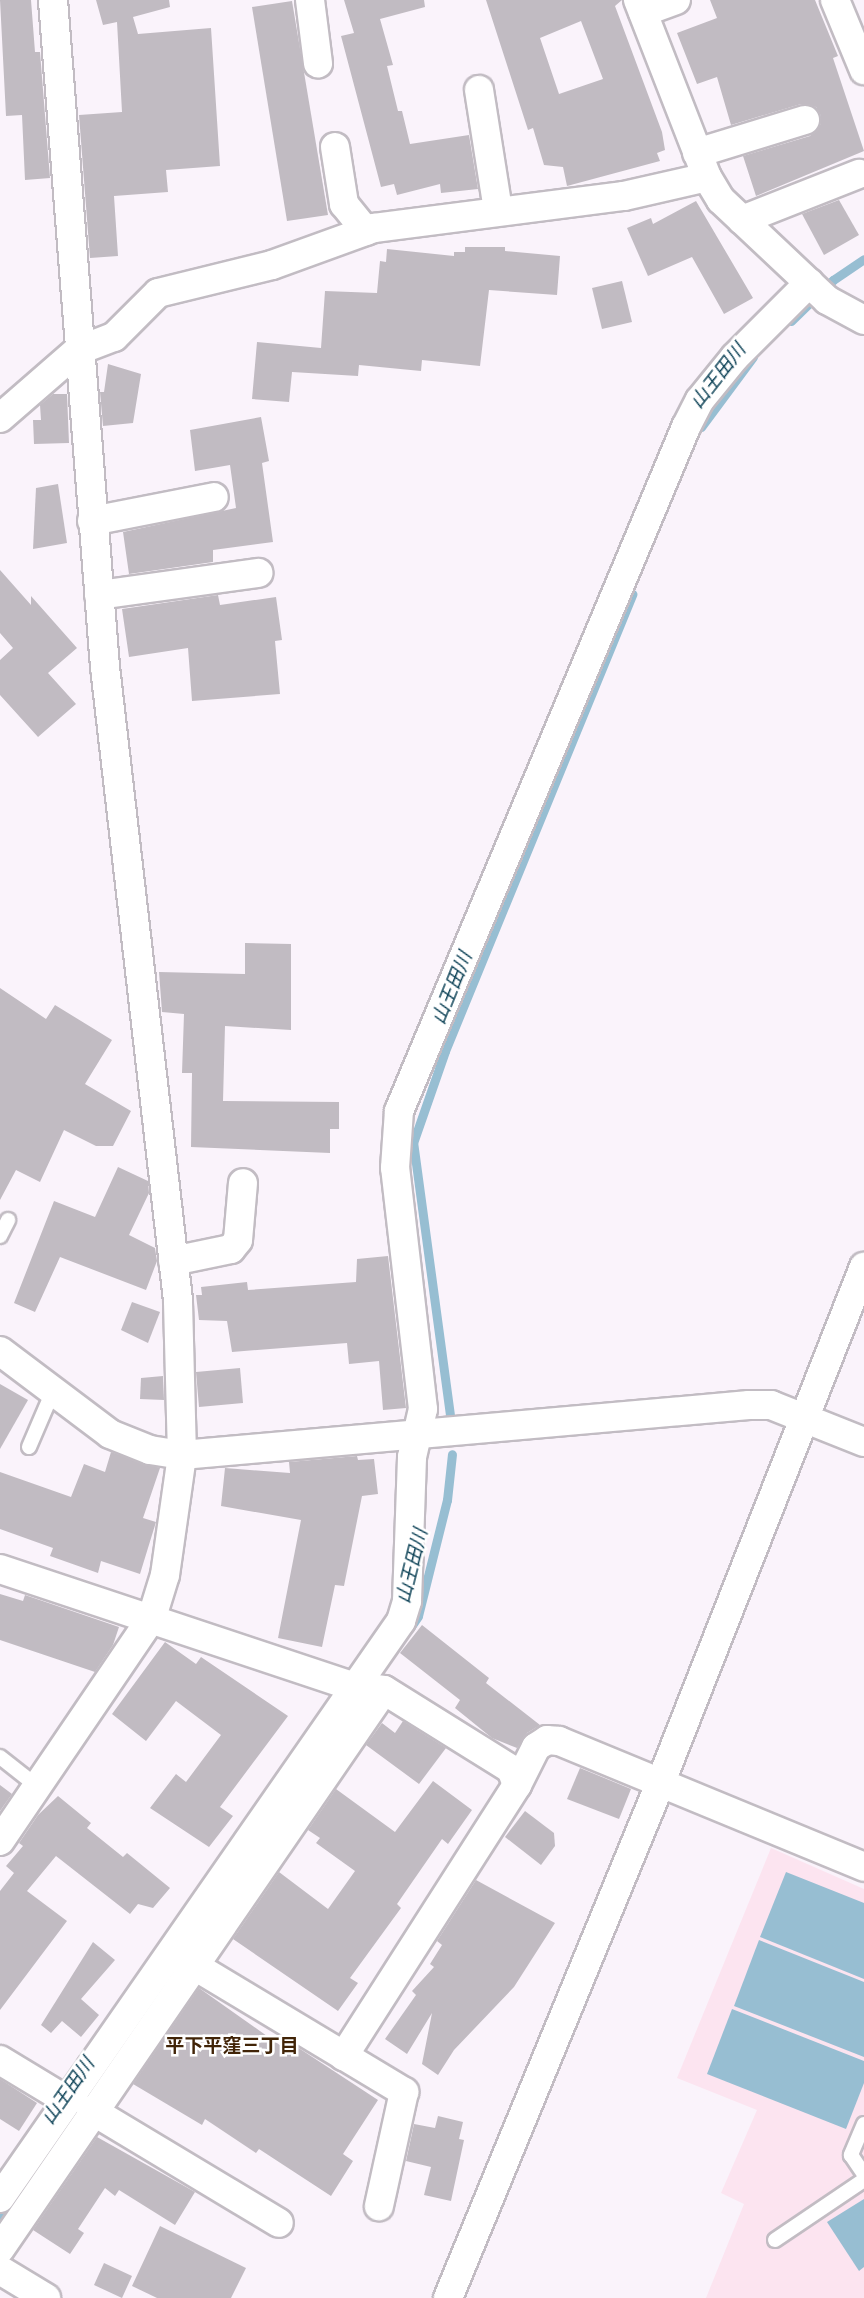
<!DOCTYPE html>
<html>
<head>
<meta charset="utf-8">
<style>
	body { margin:0 }
	#map { position:relative; width:864px; height:2298px; overflow:hidden; background:#faf3fb; font-family:Raleway,"Noto Sans JP",sans-serif }
	div>[style] { position:absolute }
	.industrial>* { inset:0; background:#fce4f0 }
	.water>* { inset:0; background:#97bed2 }
	.stream>* { height:9px; margin:-4.5px; padding:0 4.5px; transform-origin:4.5px; border-radius:4.5px; background:#97bed2 }
	.building>* { inset:0; background:#c1bbc2 }
	.roads { filter:drop-shadow(2px 0 #c2bcc3) drop-shadow(-2px 0 #c2bcc3) drop-shadow(0 2px #c2bcc3) drop-shadow(0 -2px #c2bcc3) }
	.lane>* { height:14px; margin:-7px; padding:0 7px; transform-origin:7px; border-radius:7px; background:#fff }
	.street>* { height:28px; margin:-14px; padding:0 14px; transform-origin:14px; border-radius:14px; background:#fff }
	span { translate:-50% -50%; white-space:nowrap; text-align:center; line-height:1.15; -webkit-text-stroke:5px #fff; paint-order:stroke }
	.water-label { font-size:19px; color:#083e53; font-style:italic }
	.neighbourhood-label { font-size:19px; color:#412407; font-weight:700 }
</style>
</head>
<body>
<div id="map">
	<div class="industrial">
		<div style="clip-path:polygon(771px 1848px,864px 1889px,864px 2298px,706px 2298px,744px 2204px,721px 2193px,757px 2110px,677px 2078px)"></div>
	</div>
	<div class="water">
		<div style="clip-path:polygon(786px 1872px,864px 1903px,864px 1979px,760px 1937px)"></div>
		<div style="clip-path:polygon(759px 1940px,864px 1982px,864px 2057px,734px 2006px)"></div>
		<div style="clip-path:polygon(732px 2009px,864px 2061px,864px 2083px,846px 2129px,707px 2074px)"></div>
		<div style="clip-path:polygon(864px 2199px,864px 2267px,859px 2271px,827px 2222px)"></div>
	</div>
	<div class="stream">
		<div style="left:791px;top:321px;width:59px;rotate:-44.3deg"></div>
		<div style="left:833px;top:280px;width:37px;rotate:-34deg"></div>
		<div style="left:701px;top:427px;width:87px;rotate:-53.4deg"></div>
		<div style="left:450px;top:1415px;width:275px;rotate:-97.7deg"></div>
		<div style="left:413px;top:1143px;width:97px;rotate:-70.8deg"></div>
		<div style="left:445px;top:1051px;width:494px;rotate:-67.7deg"></div>
		<div style="left:410px;top:1628px;width:14px;rotate:-56deg"></div>
		<div style="left:418px;top:1616px;width:120px;rotate:-76deg"></div>
		<div style="left:447px;top:1500px;width:46px;rotate:-83.8deg"></div>
		<div style="left:0;top:2220px;width:23px;rotate:-56deg"></div>
	</div>
	<div class="building">
		<div style="clip-path:polygon(0 0,31px 0,35px 52px,40px 52px,50px 178px,25px 180px,22px 115px,6px 116px)"></div>
		<div style="clip-path:polygon(96px 0,169px 0,170px 7px,133px 17px,138px 34px,211px 28px,220px 166px,166px 170px,168px 192px,114px 196px,118px 256px,90px 258px,79px 115px,122px 112px,117px 22px,103px 25px)"></div>
		<div style="clip-path:polygon(344px 0,424px 0,425px 7px,380px 19px,393px 65px,387px 66px,398px 111px,402px 111px,410px 144px,469px 135px,478px 189px,441px 193px,440px 184px,397px 195px,394px 184px,381px 187px,341px 36px,354px 33px)"></div>
		<div style="clip-path:polygon(evenodd,486px 0,622px 0,615px 6px,662px 132px,665px 150px,657px 153px,660px 161px,567px 186px,563px 167px,544px 165px,533px 128px,528px 130px,486px 0,581px 21px,603px 79px,559px 94px,540px 38px,581px 21px)"></div>
		<div style="clip-path:polygon(710px 0,815px 0,838px 56px,833px 58px,864px 151px,756px 196px,743px 156px,810px 136px,821px 124px,821px 116px,816px 107px,801px 104px,731px 125px,717px 77px,697px 84px,677px 33px,717px 18px)"></div>
		<div style="clip-path:polygon(292px 1px,328px 215px,287px 221px,252px 7px)"></div>
		<div style="clip-path:polygon(839px 200px,859px 235px,824px 255px,802px 214px)"></div>
		<div style="clip-path:polygon(696px 201px,753px 298px,724px 314px,692px 257px,648px 276px,627px 228px,651px 218px,653px 224px)"></div>
		<div style="clip-path:polygon(465px 247px,505px 247px,505px 251px,560px 256px,557px 295px,489px 290px,480px 366px,422px 360px,421px 371px,359px 365px,358px 376px,292px 372px,289px 402px,252px 399px,257px 342px,321px 348px,325px 291px,377px 293px,380px 261px,386px 262px,387px 249px,454px 256px,454px 252px,465px 252px)"></div>
		<div style="clip-path:polygon(622px 281px,632px 322px,602px 329px,592px 288px)"></div>
		<div style="clip-path:polygon(108px 364px,141px 374px,133px 423px,103px 426px,100px 392px,104px 392px)"></div>
		<div style="clip-path:polygon(53px 394px,67px 394px,69px 443px,34px 444px,33px 420px,41px 420px,40px 405px)"></div>
		<div style="clip-path:polygon(261px 417px,269px 461px,262px 463px,273px 542px,213px 550px,213px 562px,129px 574px,123px 532px,236px 508px,230px 465px,195px 471px,190px 430px)"></div>
		<div style="clip-path:polygon(58px 484px,67px 543px,33px 549px,36px 488px)"></div>
		<div style="clip-path:polygon(0 570px,31px 605px,31px 596px,77px 648px,48px 673px,76px 704px,38px 737px,0 695px,0 660px,13px 648px,0 633px)"></div>
		<div style="clip-path:polygon(218px 595px,220px 605px,276px 597px,282px 640px,275px 641px,280px 694px,192px 701px,188px 648px,129px 657px,122px 609px)"></div>
		<div style="clip-path:polygon(245px 943px,291px 944px,291px 1030px,225px 1026px,223px 1101px,339px 1102px,339px 1129px,330px 1129px,330px 1153px,191px 1147px,192px 1073px,182px 1073px,184px 1014px,162px 1012px,159px 972px,245px 974px)"></div>
		<div style="clip-path:polygon(0 988px,46px 1019px,55px 1005px,112px 1040px,85px 1084px,131px 1111px,113px 1146px,96px 1146px,64px 1130px,40px 1182px,16px 1170px,0 1200px)"></div>
		<div style="clip-path:polygon(118px 1167px,148px 1181px,149px 1193px,129px 1235px,155px 1248px,157px 1261px,146px 1290px,60px 1257px,35px 1312px,14px 1303px,54px 1201px,95px 1217px)"></div>
		<div style="clip-path:polygon(388px 1256px,406px 1408px,383px 1410px,379px 1361px,349px 1364px,347px 1343px,232px 1352px,227px 1321px,199px 1320px,196px 1295px,202px 1295px,201px 1287px,247px 1282px,248px 1290px,356px 1282px,357px 1259px)"></div>
		<div style="clip-path:polygon(132px 1302px,160px 1312px,148px 1343px,121px 1330px)"></div>
		<div style="clip-path:polygon(240px 1368px,243px 1403px,199px 1407px,196px 1372px)"></div>
		<div style="clip-path:polygon(163px 1376px,164px 1400px,140px 1399px,141px 1378px)"></div>
		<div style="clip-path:polygon(0 1384px,28px 1400px,0 1449px)"></div>
		<div style="clip-path:polygon(111px 1452px,160px 1468px,143px 1518px,156px 1522px,140px 1574px,101px 1561px,98px 1573px,50px 1556px,53px 1548px,0 1529px,0 1472px,71px 1497px,84px 1464px,105px 1472px)"></div>
		<div style="clip-path:polygon(357px 1456px,358px 1460px,374px 1459px,378px 1494px,362px 1496px,344px 1586px,335px 1585px,322px 1647px,278px 1638px,301px 1520px,221px 1506px,225px 1468px,290px 1473px,289px 1462px)"></div>
		<div style="clip-path:polygon(0 1594px,23px 1601px,25px 1595px,119px 1627px,113px 1645px,95px 1672px,0 1640px)"></div>
		<div style="clip-path:polygon(422px 1625px,489px 1678px,486px 1683px,540px 1725px,527px 1733px,517px 1748px,492px 1738px,455px 1708px,460px 1700px,400px 1653px)"></div>
		<div style="clip-path:polygon(165px 1642px,196px 1664px,201px 1657px,288px 1716px,220px 1807px,233px 1816px,209px 1847px,150px 1808px,176px 1774px,186px 1782px,221px 1735px,176px 1701px,146px 1741px,112px 1714px)"></div>
		<div style="clip-path:polygon(403px 1721px,446px 1748px,419px 1784px,366px 1745px,382px 1723px,395px 1733px)"></div>
		<div style="clip-path:polygon(580px 1768px,631px 1789px,619px 1819px,567px 1799px)"></div>
		<div style="clip-path:polygon(433px 1781px,472px 1810px,448px 1844px,442px 1839px,397px 1904px,401px 1908px,350px 1978px,358px 1983px,338px 2011px,233px 1939px,279px 1872px,328px 1909px,355px 1871px,316px 1843px,320px 1838px,308px 1830px,336px 1789px,395px 1832px)"></div>
		<div style="clip-path:polygon(0 1785px,12px 1794px,0 1811px)"></div>
		<div style="clip-path:polygon(58px 1796px,91px 1823px,87px 1828px,123px 1857px,127px 1853px,170px 1888px,153px 1908px,138px 1904px,130px 1914px,56px 1856px,27px 1891px,67px 1921px,0 2010px,0 1891px,14px 1873px,6px 1866px,23px 1846px,19px 1843px,38px 1815px)"></div>
		<div style="clip-path:polygon(525px 1811px,554px 1833px,555px 1846px,541px 1865px,505px 1837px)"></div>
		<div style="clip-path:polygon(476px 1880px,555px 1923px,514px 1987px,454px 2050px,438px 2075px,422px 2064px,432px 2013px,407px 2054px,385px 2039px,416px 1995px,412px 1991px,434px 1967px,430px 1964px,442px 1945px,437px 1941px)"></div>
		<div style="clip-path:polygon(93px 1942px,115px 1960px,81px 1999px,99px 2015px,81px 2037px,62px 2021px,51px 2033px,41px 2025px)"></div>
		<div style="clip-path:polygon(199px 1988px,284px 2048px,294px 2045px,378px 2100px,343px 2154px,353px 2161px,331px 2196px,259px 2149px,256px 2153px,205px 2119px,202px 2125px,133px 2084px)"></div>
		<div style="clip-path:polygon(0 2079px,37px 2103px,19px 2131px,0 2119px)"></div>
		<div style="clip-path:polygon(438px 2116px,463px 2122px,459px 2139px,464px 2140px,451px 2201px,424px 2195px,431px 2167px,406px 2161px,414px 2124px,435px 2128px)"></div>
		<div style="clip-path:polygon(97px 2137px,195px 2192px,175px 2225px,119px 2190px,115px 2196px,105px 2188px,78px 2229px,84px 2233px,70px 2254px,33px 2230px)"></div>
		<div style="clip-path:polygon(160px 2226px,246px 2268px,231px 2298px,157px 2298px,132px 2286px)"></div>
		<div style="clip-path:polygon(104px 2263px,132px 2276px,122px 2298px,94px 2285px)"></div>
	</div>
	<div class="roads">
		<div class="lane">
			<div style="left:0;top:1236px;width:18px;rotate:-63deg"></div>
			<div style="left:29px;top:1447px;width:61px;rotate:-66.8deg"></div>
			<div style="left:0;top:1757px;width:48px;rotate:38.3deg"></div>
			<div style="left:864px;top:2124px;width:34px;rotate:113deg"></div>
			<div style="left:851px;top:2155px;width:23px;rotate:56deg"></div>
			<div style="left:775px;top:2240px;width:107px;rotate:-34deg"></div>
		</div>
		<div class="street">
			<div style="left:310px;top:0;width:64px;rotate:82.8deg"></div>
			<div style="left:638px;top:0;width:190px;rotate:68.7deg"></div>
			<div style="left:707px;top:177px;width:27px;rotate:59deg"></div>
			<div style="left:721px;top:200px;width:146px;rotate:43.3deg"></div>
			<div style="left:827px;top:300px;width:42px;rotate:28.4deg"></div>
			<div style="left:835px;top:0;width:76px;rotate:67.5deg"></div>
			<div style="left:643px;top:12px;width:35px;rotate:-20deg"></div>
			<div style="left:479px;top:90px;width:121px;rotate:81deg"></div>
			<div style="left:335px;top:147px;width:58px;rotate:81deg"></div>
			<div style="left:344px;top:204px;width:35px;rotate:51deg"></div>
			<div style="left:697px;top:153px;width:113px;rotate:-17deg"></div>
			<div style="left:742px;top:220px;width:126px;rotate:-21.5deg"></div>
			<div style="left:0;top:418px;width:102px;rotate:-41deg"></div>
			<div style="left:77px;top:351px;width:40px;rotate:-21deg"></div>
			<div style="left:114px;top:337px;width:62px;rotate:-45deg"></div>
			<div style="left:158px;top:293px;width:117px;rotate:-13.8deg"></div>
			<div style="left:272px;top:265px;width:109px;rotate:-19.9deg"></div>
			<div style="left:374px;top:228px;width:252px;rotate:-7.3deg"></div>
			<div style="left:624px;top:196px;width:85px;rotate:-12.9deg"></div>
			<div style="left:92px;top:521px;width:124px;rotate:-11.1deg"></div>
			<div style="left:99px;top:595px;width:161px;rotate:-7.9deg"></div>
			<div style="left:173px;top:1261px;width:59px;rotate:-11.7deg"></div>
			<div style="left:231px;top:1249px;width:11px;rotate:-52deg"></div>
			<div style="left:238px;top:1240px;width:57px;rotate:-85deg"></div>
			<div style="left:0;top:1351px;width:138px;rotate:37deg"></div>
			<div style="left:110px;top:1434px;width:43px;rotate:21.8deg"></div>
			<div style="left:150px;top:1450px;width:32px;rotate:9deg"></div>
			<div style="left:182px;top:1455px;width:569px;rotate:-5.04deg"></div>
			<div style="left:749px;top:1405px;width:22px"></div>
			<div style="left:771px;top:1405px;width:100px;rotate:21.7deg"></div>
			<div style="left:0;top:1569px;width:371px;rotate:18.4deg"></div>
			<div style="left:352px;top:1686px;width:32px;rotate:7deg"></div>
			<div style="left:384px;top:1690px;width:150px;rotate:31.9deg"></div>
			<div style="left:511px;top:1769px;width:17px;rotate:69deg"></div>
			<div style="left:517px;top:1785px;width:322px;rotate:122.6deg"></div>
			<div style="left:517px;top:1785px;width:42px;rotate:-63.4deg"></div>
			<div style="left:536px;top:1747px;width:13px;rotate:-32deg"></div>
			<div style="left:547px;top:1740px;width:12px;rotate:5deg"></div>
			<div style="left:559px;top:1741px;width:330px;rotate:22.4deg"></div>
			<div style="left:0;top:1841px;width:271px;rotate:-55.8deg"></div>
			<div style="left:152px;top:1617px;width:44px;rotate:-72.8deg"></div>
			<div style="left:165px;top:1575px;width:121px;rotate:-81.9deg"></div>
			<div style="left:182px;top:1455px;width:155px;rotate:-91.5deg"></div>
			<div style="left:178px;top:1300px;width:637px;rotate:-96.58deg"></div>
			<div style="left:105px;top:667px;width:669px;rotate:-94.46deg"></div>
			<div style="left:178px;top:1956px;width:264px;rotate:31deg"></div>
			<div style="left:404px;top:2092px;width:117px;rotate:102.4deg"></div>
			<div style="left:0;top:2060px;width:77px;rotate:31.2deg"></div>
			<div style="left:91px;top:2110px;width:219px;rotate:31deg"></div>
			<div style="left:0;top:2198px;width:703px;rotate:-55.2deg"></div>
			<div style="left:401px;top:1621px;width:21px;rotate:-73deg"></div>
			<div style="left:407px;top:1601px;width:144px;rotate:-88deg"></div>
			<div style="left:412px;top:1457px;width:49px;rotate:-77.1deg"></div>
			<div style="left:423px;top:1409px;width:243px;rotate:-96.6deg"></div>
			<div style="left:395px;top:1168px;width:57px;rotate:-86deg"></div>
			<div style="left:399px;top:1111px;width:742px;rotate:-67.24deg"></div>
			<div style="left:686px;top:427px;width:30px;rotate:-63deg"></div>
			<div style="left:700px;top:400px;width:55px;rotate:-50.9deg"></div>
			<div style="left:735px;top:357px;width:105px;rotate:-45deg"></div>
			<div style="left:0;top:2249px;width:678px;rotate:-55.51deg"></div>
			<div style="left:0;top:2270px;width:54px;rotate:31.3deg"></div>
			<div style="left:448px;top:2298px;width:556px;rotate:-67.59deg"></div>
			<div style="left:660px;top:1784px;width:556px;rotate:-68.47deg"></div>
		</div>
	</div>
	<div class="water-label">
		<span style="left:718px;top:376px;rotate:-52deg">山王田川</span>
		<span style="left:452px;top:988px;rotate:-68deg">山王田川</span>
		<span style="left:412px;top:1566px;rotate:-76deg">山王田川</span>
		<span style="left:68px;top:2091px;rotate:-55deg">山王田川</span>
	</div>
	<div class="neighbourhood-label">
		<span style="left:232px;top:2046px">平下平窪三丁目</span>
	</div>
</div>
</body>
</html>
